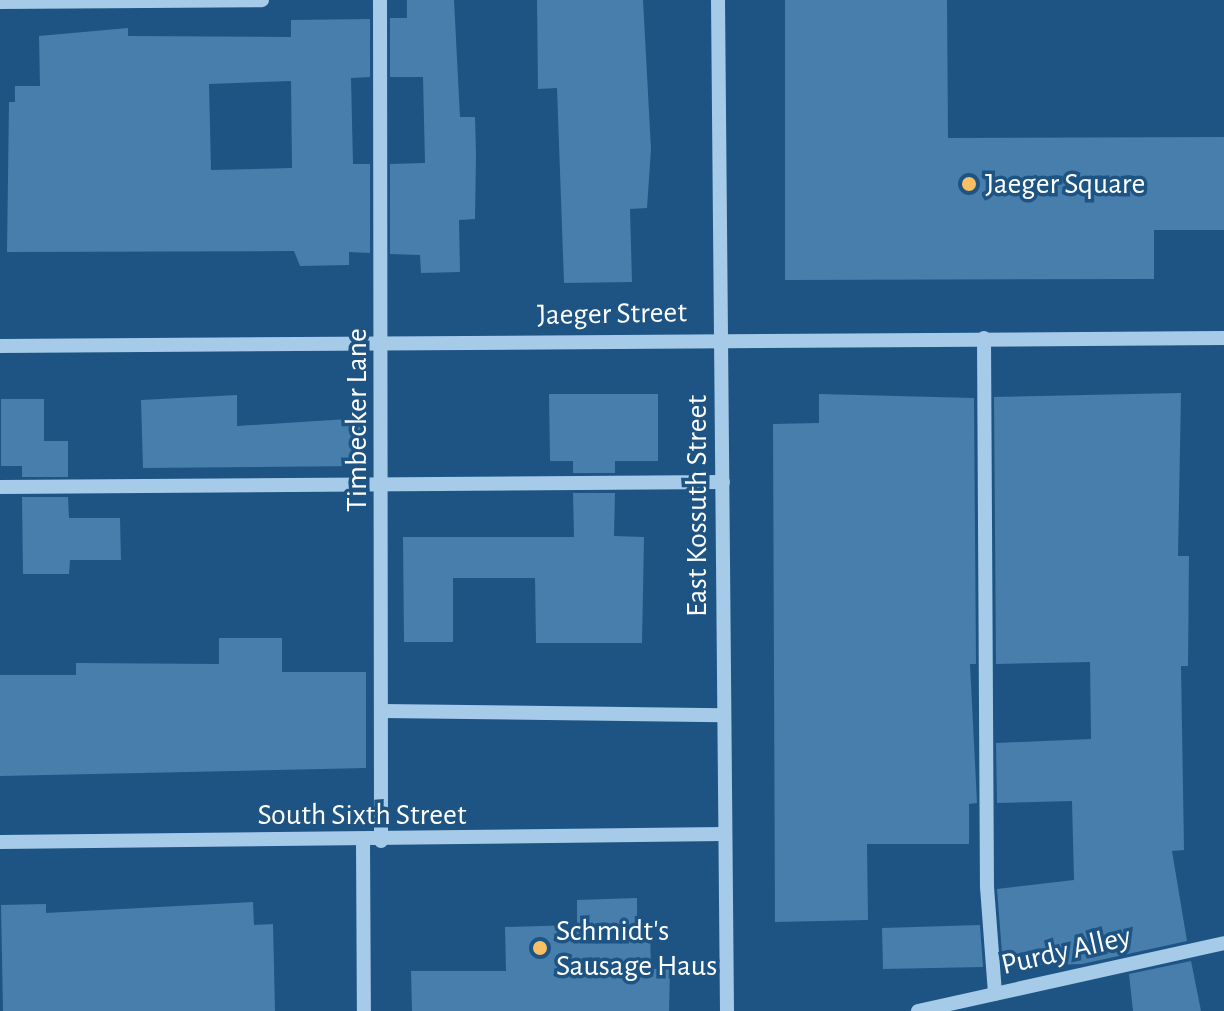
<!DOCTYPE html>
<html>
<head>
<meta charset="utf-8">
<style>
	body { margin:0 }
	#map { position:relative; width:1224px; height:1011px; overflow:hidden; background:#1e5483; font-family:"Alegreya Sans",sans-serif }
	div>[style] { position:absolute }
	.building>* { inset:0; background:#477eac }
	.minor>* { height:14px; margin:-7px; padding:0 7px; transform-origin:7px; border-radius:7px; background:#a5cbe9 }
	.dots>* { width:22px; height:22px; translate:-50% -50%; box-sizing:border-box; border:4px solid #1e5483; border-radius:50% }
	span { translate:-50% -50%; white-space:nowrap; text-align:center; line-height:1.15; -webkit-text-stroke:7px #1e5483; paint-order:stroke }
	.poi-label { font-size:30px; color:#fff }
	.left { translate:0 -50%; text-align:left }
	.street-label { font-size:30px; color:#fff }
</style>
</head>
<body>
<div id="map">
	<div class="building">
		<div style="clip-path:polygon(407px 0,454px 0,460px 117px,475px 117px,476px 154px,475px 219px,459px 220px,460px 272px,421px 273px,420px 255px,390px 254px,390px 164px,425px 163px,423px 77px,390px 77px,390px 18px,407px 18px)"></div>
		<div style="clip-path:polygon(537px 0,643px 0,651px 149px,647px 208px,630px 209px,632px 282px,564px 283px,557px 88px,538px 89px)"></div>
		<div style="clip-path:polygon(785px 0,947px 0,948px 138px,1224px 137px,1224px 230px,1154px 230px,1154px 279px,785px 280px)"></div>
		<div style="clip-path:polygon(evenodd,370px 19px,370px 77px,351px 78px,353px 164px,370px 164px,370px 253px,349px 252px,349px 265px,300px 266px,294px 251px,7px 252px,9px 102px,15px 102px,15px 86px,40px 86px,39px 36px,128px 28px,128px 36px,291px 37px,291px 20px,370px 19px,291px 81px,292px 168px,211px 170px,209px 84px,291px 81px)"></div>
		<div style="clip-path:polygon(1181px 393px,1178px 556px,1189px 556px,1188px 666px,1181px 666px,1184px 850px,1172px 851px,1187px 941px,1082px 964px,1003px 966px,997px 889px,1074px 880px,1072px 801px,997px 803px,996px 743px,1091px 739px,1090px 662px,996px 664px,994px 397px)"></div>
		<div style="clip-path:polygon(549px 394px,658px 394px,658px 461px,615px 461px,615px 473px,573px 473px,573px 461px,550px 461px)"></div>
		<div style="clip-path:polygon(819px 394px,974px 398px,976px 664px,970px 664px,977px 803px,969px 804px,969px 844px,867px 844px,868px 920px,775px 922px,773px 424px,819px 423px)"></div>
		<div style="clip-path:polygon(237px 395px,237px 426px,364px 418px,365px 466px,143px 468px,141px 400px)"></div>
		<div style="clip-path:polygon(1px 399px,44px 399px,44px 441px,68px 441px,68px 477px,22px 477px,22px 466px,1px 466px)"></div>
		<div style="clip-path:polygon(573px 493px,615px 493px,614px 536px,644px 537px,642px 643px,536px 643px,535px 578px,453px 578px,453px 642px,404px 642px,403px 537px,574px 537px)"></div>
		<div style="clip-path:polygon(22px 497px,68px 497px,69px 518px,120px 518px,121px 560px,70px 560px,69px 574px,23px 574px)"></div>
		<div style="clip-path:polygon(219px 638px,282px 638px,282px 672px,366px 672px,366px 768px,0 776px,0 675px,76px 675px,76px 663px,219px 664px)"></div>
		<div style="clip-path:polygon(637px 898px,637px 932px,650px 932px,651px 969px,670px 969px,669px 1011px,412px 1011px,411px 971px,506px 971px,505px 927px,577px 925px,577px 900px)"></div>
		<div style="clip-path:polygon(253px 902px,254px 925px,273px 924px,275px 1011px,3px 1011px,1px 905px,46px 904px,46px 913px)"></div>
		<div style="clip-path:polygon(980px 925px,983px 967px,883px 969px,882px 928px)"></div>
		<div style="clip-path:polygon(1191px 961px,1201px 1011px,1133px 1011px,1129px 974px)"></div>
	</div>
	<div class="minor">
		<div style="left:380px;top:0;width:841px;rotate:89.93deg"></div>
		<div style="left:718px;top:0;width:1011px;rotate:89.49deg"></div>
		<div style="left:0;top:2px;width:262px;rotate:-0.4deg"></div>
		<div style="left:984px;top:338px;width:549px;rotate:89.69deg"></div>
		<div style="left:987px;top:887px;width:107px;rotate:85.7deg"></div>
		<div style="left:0;top:346px;width:1224px;rotate:-0.37deg"></div>
		<div style="left:0;top:487px;width:723px;rotate:-0.4deg"></div>
		<div style="left:382px;top:711px;width:341px;rotate:0.7deg"></div>
		<div style="left:363px;top:841px;width:170px;rotate:89.7deg"></div>
		<div style="left:0;top:842px;width:724px;rotate:-0.63deg"></div>
		<div style="left:918px;top:1011px;width:313px;rotate:-12.5deg"></div>
	</div>
	<div class="dots">
		<div style="left:969px;top:184px;background:#f8bf64"></div>
		<div style="left:540px;top:948px;background:#f8bf64"></div>
	</div>
	<div class="poi-label">
		<span class="left" style="left:985px;top:184px">Jaeger Square</span>
		<span class="left" style="left:556px;top:948px">Schmidt's<br>Sausage Haus</span>
	</div>
	<div class="street-label">
		<span style="left:612px;top:314px;rotate:-1deg">Jaeger Street</span>
		<span style="left:357px;top:420px;rotate:-90deg">Timbecker Lane</span>
		<span style="left:697px;top:506px;rotate:-90deg">East Kossuth Street</span>
		<span style="left:362px;top:815px">South Sixth Street</span>
		<span style="left:1066px;top:951px;rotate:-13deg">Purdy Alley</span>
	</div>
</div>
</body>
</html>
